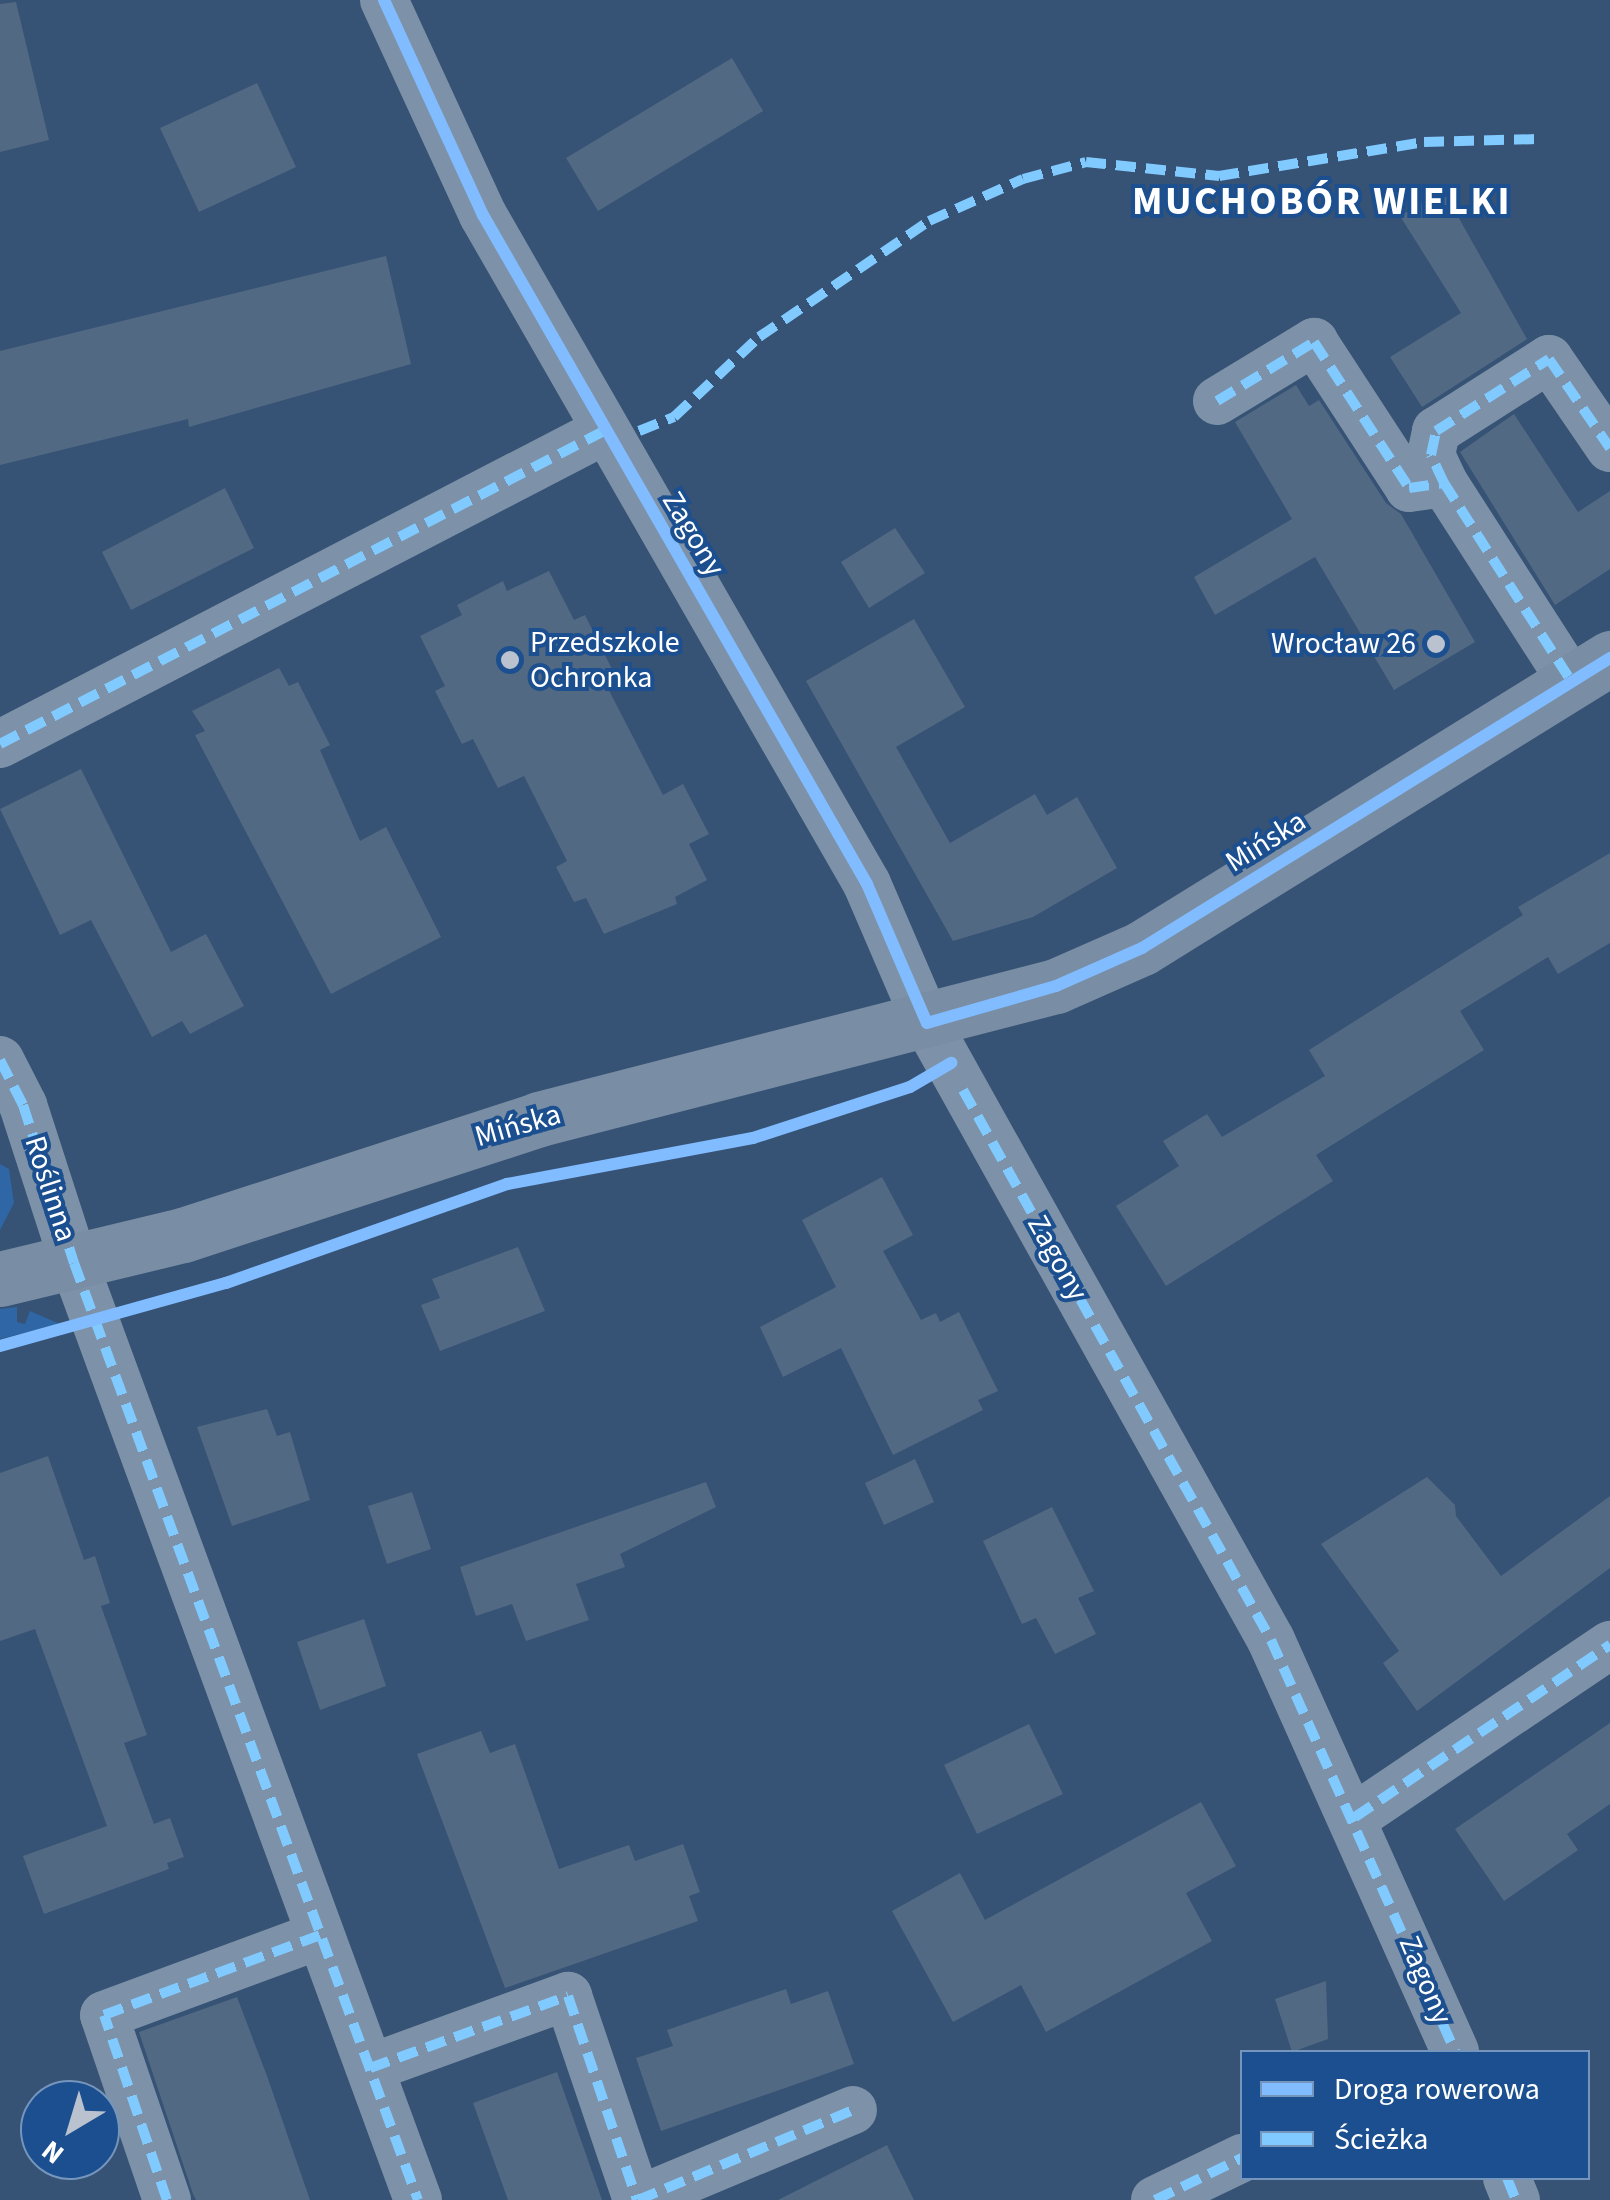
<!DOCTYPE html>
<html>
<head>
<meta charset="utf-8">
<style>
	body { margin:0 }
	#map { position:relative; width:1610px; height:2200px; overflow:hidden; background:#365274; font-family:"Source Sans 3",sans-serif }
	div>[style] { position:absolute }
	.green>* { inset:0; background:#2f66a5 }
	.building>* { inset:0; background:#526984 }
	.street>* { height:48px; margin:-24px; padding:0 24px; transform-origin:24px; border-radius:24px; background:#7d92a8 }
	.secondary>* { height:55px; margin:-27.5px; padding:0 27.5px; transform-origin:27.5px; border-radius:27.5px; background:#798da4 }
	.quiet>* { height:10px; margin-top:-5px; transform-origin:0; background:repeating-linear-gradient(90deg,#80caff 0 20px,transparent 0 30px) }
	.cycleway>* { height:12px; margin:-6px; padding:0 6px; transform-origin:6px; border-radius:6px; background:#80bcff }
	.dots>* { width:28px; height:28px; translate:-50% -50%; box-sizing:border-box; border:5px solid #1b4f8f; border-radius:50% }
	span { translate:-50% -50%; white-space:nowrap; text-align:center; line-height:1.15; -webkit-text-stroke:8px #1b4f8f; paint-order:stroke }
	.street-label { font-size:30px; color:#fff }
	.poi-label { font-size:30px; color:#fff }
	.left { translate:0 -50%; text-align:left }
	.right { translate:-100% -50%; text-align:right }
	.district-label { font-size:40px; color:#fff; font-weight:700; letter-spacing:2.5px }
	.legend { position:absolute; left:1240px; top:2050px; width:350px; height:130px; box-sizing:border-box; background:#1b4f8f; border:2px solid #7695bc; margin:0; padding:12px 18px; list-style:none; font-size:30px; color:#fff }
	.legend li { display:flex; align-items:center; gap:20px; height:50px }
	.legend b { width:50px; border:2px solid #7695bc }
	.north { position:absolute; left:20px; top:2080px; width:100px; height:100px; box-sizing:border-box; background:#1b4f8f; border:2px solid #7695bc; border-radius:50%; rotate:218deg; font-size:28px; font-weight:700; line-height:40px; text-align:center; color:#fff }
	.north::after { content:''; display:block; margin:auto; width:35px; height:45px; background:#b9c2ce; clip-path:polygon(50% 0,100% 100%,50% 72%,0 100%) }
</style>
</head>
<body>
<div id="map">
	<div class="green">
		<div style="clip-path:polygon(0 1164px,9px 1169px,14px 1203px,0 1230px)"></div>
		<div style="clip-path:polygon(17px 1307px,17px 1322px,25px 1324px,30px 1311px,60px 1324px,0 1339px,0 1309px)"></div>
	</div>
	<div class="building">
		<div style="clip-path:polygon(16px 2px,49px 140px,0 152px,0 4px)"></div>
		<div style="clip-path:polygon(732px 58px,763px 111px,598px 211px,566px 158px)"></div>
		<div style="clip-path:polygon(257px 83px,296px 167px,199px 212px,160px 128px)"></div>
		<div style="clip-path:polygon(1443px 190px,1527px 339px,1422px 407px,1390px 357px,1461px 313px,1400px 216px)"></div>
		<div style="clip-path:polygon(386px 256px,411px 364px,189px 427px,188px 419px,0 465px,0 351px)"></div>
		<div style="clip-path:polygon(1296px 385px,1309px 406px,1319px 400px,1386px 503px,1401px 514px,1475px 642px,1394px 690px,1315px 557px,1215px 615px,1194px 577px,1292px 519px,1235px 422px)"></div>
		<div style="clip-path:polygon(1514px 414px,1578px 512px,1610px 491px,1610px 569px,1555px 605px,1460px 452px)"></div>
		<div style="clip-path:polygon(225px 488px,254px 548px,131px 610px,102px 552px)"></div>
		<div style="clip-path:polygon(895px 528px,925px 573px,869px 608px,841px 562px)"></div>
		<div style="clip-path:polygon(549px 571px,574px 620px,585px 615px,612px 669px,601px 675px,663px 795px,683px 784px,709px 834px,689px 844px,707px 880px,675px 897px,677px 904px,604px 934px,586px 898px,574px 902px,556px 867px,567px 861px,524px 776px,498px 788px,473px 739px,462px 744px,435px 691px,445px 686px,420px 636px,462px 615px,457px 605px,503px 581px,507px 591px)"></div>
		<div style="clip-path:polygon(914px 619px,965px 707px,896px 747px,950px 843px,1035px 794px,1047px 815px,1077px 797px,1117px 868px,1033px 917px,953px 941px,806px 681px)"></div>
		<div style="clip-path:polygon(279px 668px,289px 686px,298px 682px,330px 745px,320px 750px,360px 841px,386px 827px,441px 937px,331px 994px,195px 735px,205px 731px,192px 711px)"></div>
		<div style="clip-path:polygon(81px 769px,171px 952px,206px 934px,244px 1006px,190px 1034px,182px 1021px,152px 1037px,91px 920px,60px 935px,0 809px)"></div>
		<div style="clip-path:polygon(1610px 853px,1610px 943px,1558px 974px,1548px 957px,1460px 1011px,1484px 1050px,1316px 1155px,1333px 1181px,1166px 1286px,1116px 1206px,1179px 1166px,1163px 1141px,1207px 1114px,1222px 1137px,1325px 1076px,1309px 1050px,1523px 915px,1518px 907px)"></div>
		<div style="clip-path:polygon(882px 1177px,913px 1235px,883px 1251px,921px 1320px,936px 1313px,940px 1322px,959px 1312px,998px 1391px,978px 1400px,983px 1410px,893px 1455px,841px 1348px,783px 1377px,760px 1327px,836px 1287px,802px 1220px)"></div>
		<div style="clip-path:polygon(518px 1247px,545px 1311px,440px 1351px,421px 1305px,440px 1298px,432px 1279px)"></div>
		<div style="clip-path:polygon(267px 1409px,277px 1436px,290px 1432px,310px 1500px,232px 1526px,197px 1427px)"></div>
		<div style="clip-path:polygon(48px 1456px,84px 1560px,95px 1556px,110px 1603px,101px 1606px,147px 1735px,124px 1743px,154px 1824px,170px 1818px,184px 1857px,167px 1863px,169px 1869px,44px 1914px,23px 1856px,107px 1826px,35px 1629px,0 1641px,0 1473px)"></div>
		<div style="clip-path:polygon(915px 1459px,934px 1502px,884px 1525px,865px 1483px)"></div>
		<div style="clip-path:polygon(1427px 1477px,1455px 1505px,1456px 1516px,1501px 1576px,1610px 1496px,1610px 1568px,1417px 1711px,1383px 1663px,1399px 1651px,1321px 1544px)"></div>
		<div style="clip-path:polygon(706px 1482px,716px 1507px,620px 1554px,625px 1567px,576px 1584px,589px 1620px,526px 1641px,512px 1604px,476px 1616px,460px 1567px)"></div>
		<div style="clip-path:polygon(412px 1492px,431px 1549px,387px 1564px,368px 1506px)"></div>
		<div style="clip-path:polygon(1052px 1507px,1094px 1591px,1078px 1598px,1096px 1634px,1055px 1654px,1036px 1618px,1022px 1624px,983px 1541px)"></div>
		<div style="clip-path:polygon(364px 1619px,386px 1686px,320px 1710px,297px 1642px)"></div>
		<div style="clip-path:polygon(1610px 1723px,1610px 1804px,1567px 1834px,1578px 1850px,1504px 1901px,1455px 1829px)"></div>
		<div style="clip-path:polygon(1029px 1724px,1063px 1794px,977px 1834px,944px 1765px)"></div>
		<div style="clip-path:polygon(481px 1731px,490px 1753px,515px 1744px,559px 1869px,629px 1845px,635px 1861px,683px 1844px,700px 1892px,689px 1896px,698px 1921px,505px 1988px,417px 1754px)"></div>
		<div style="clip-path:polygon(1201px 1802px,1236px 1866px,1186px 1893px,1212px 1941px,1046px 2032px,1021px 1985px,953px 2022px,892px 1911px,960px 1873px,985px 1920px)"></div>
		<div style="clip-path:polygon(1326px 1981px,1328px 2039px,1292px 2052px,1275px 1999px)"></div>
		<div style="clip-path:polygon(786px 1989px,791px 2004px,828px 1991px,854px 2064px,661px 2131px,636px 2058px,673px 2046px,667px 2030px)"></div>
		<div style="clip-path:polygon(237px 1997px,267px 2076px,310px 2200px,196px 2200px,193px 2194px,139px 2032px)"></div>
		<div style="clip-path:polygon(557px 2072px,602px 2200px,508px 2200px,473px 2103px)"></div>
		<div style="clip-path:polygon(887px 2145px,914px 2200px,778px 2200px)"></div>
	</div>
	<div class="street">
		<div style="left:384px;top:0;width:237px;rotate:65.3deg"></div>
		<div style="left:483px;top:215px;width:771px;rotate:60.14deg"></div>
		<div style="left:867px;top:884px;width:151px;rotate:66.7deg"></div>
		<div style="left:927px;top:1023px;width:706px;rotate:60.86deg"></div>
		<div style="left:1271px;top:1640px;width:451px;rotate:65.9deg"></div>
		<div style="left:1217px;top:401px;width:114px;rotate:-31.3deg"></div>
		<div style="left:1314px;top:342px;width:174px;rotate:56.9deg"></div>
		<div style="left:1409px;top:488px;width:35px;rotate:-8deg"></div>
		<div style="left:1444px;top:483px;width:235px;rotate:57.3deg"></div>
		<div style="left:1444px;top:483px;width:31px;rotate:-115deg"></div>
		<div style="left:1431px;top:455px;width:25px;rotate:-78deg"></div>
		<div style="left:1436px;top:431px;width:134px;rotate:-32.5deg"></div>
		<div style="left:1549px;top:359px;width:108px;rotate:55.6deg"></div>
		<div style="left:0;top:744px;width:678px;rotate:-27.4deg"></div>
		<div style="left:0;top:1060px;width:51px;rotate:62.9deg"></div>
		<div style="left:23px;top:1105px;width:166px;rotate:72.1deg"></div>
		<div style="left:74px;top:1263px;width:998px;rotate:69.84deg"></div>
		<div style="left:1355px;top:1817px;width:308px;rotate:-34deg"></div>
		<div style="left:370px;top:2068px;width:211px;rotate:-20deg"></div>
		<div style="left:568px;top:1996px;width:215px;rotate:71.3deg"></div>
		<div style="left:1507px;top:2178px;width:24px;rotate:68deg"></div>
		<div style="left:167px;top:2200px;width:195px;rotate:-108.8deg"></div>
		<div style="left:104px;top:2015px;width:230px;rotate:-20.3deg"></div>
		<div style="left:638px;top:2200px;width:233px;rotate:-22.7deg"></div>
		<div style="left:1155px;top:2200px;width:97px;rotate:-25.8deg"></div>
	</div>
	<div class="secondary">
		<div style="left:0;top:1279px;width:188px;rotate:-13.5deg"></div>
		<div style="left:183px;top:1235px;width:374px;rotate:-18deg"></div>
		<div style="left:539px;top:1119px;width:534px;rotate:-14.43deg"></div>
		<div style="left:1056px;top:986px;width:94px;rotate:-23.8deg"></div>
		<div style="left:1142px;top:948px;width:551px;rotate:-31.78deg"></div>
	</div>
	<div class="quiet">
		<div style="left:1217px;top:401px;width:114px;rotate:-31.3deg"></div>
		<div style="left:1314px;top:342px;width:174px;rotate:56.9deg"></div>
		<div style="left:1409px;top:488px;width:35px;rotate:-8deg"></div>
		<div style="left:1444px;top:483px;width:235px;rotate:57.3deg"></div>
		<div style="left:639px;top:431px;width:38px;rotate:-22deg"></div>
		<div style="left:674px;top:417px;width:117px;rotate:-43.3deg"></div>
		<div style="left:759px;top:337px;width:206px;rotate:-34.3deg"></div>
		<div style="left:929px;top:221px;width:103px;rotate:-24.1deg"></div>
		<div style="left:1023px;top:179px;width:65px;rotate:-15.1deg"></div>
		<div style="left:1086px;top:162px;width:134px;rotate:6deg"></div>
		<div style="left:1219px;top:176px;width:208px;rotate:-9.4deg"></div>
		<div style="left:1424px;top:142px;width:113px;rotate:-1.5deg"></div>
		<div style="left:1444px;top:483px;width:31px;rotate:-115deg"></div>
		<div style="left:1431px;top:455px;width:25px;rotate:-78deg"></div>
		<div style="left:1436px;top:431px;width:134px;rotate:-32.5deg"></div>
		<div style="left:1549px;top:359px;width:108px;rotate:55.6deg"></div>
		<div style="left:0;top:744px;width:678px;rotate:-27.4deg"></div>
		<div style="left:0;top:1060px;width:51px;rotate:62.9deg"></div>
		<div style="left:23px;top:1105px;width:166px;rotate:72.1deg"></div>
		<div style="left:74px;top:1263px;width:998px;rotate:69.84deg"></div>
		<div style="left:963px;top:1090px;width:630px;rotate:60.75deg"></div>
		<div style="left:1271px;top:1640px;width:451px;rotate:65.9deg"></div>
		<div style="left:1355px;top:1817px;width:308px;rotate:-34deg"></div>
		<div style="left:370px;top:2068px;width:211px;rotate:-20deg"></div>
		<div style="left:568px;top:1996px;width:215px;rotate:71.3deg"></div>
		<div style="left:1507px;top:2178px;width:24px;rotate:68deg"></div>
		<div style="left:167px;top:2200px;width:195px;rotate:-108.8deg"></div>
		<div style="left:104px;top:2015px;width:230px;rotate:-20.3deg"></div>
		<div style="left:638px;top:2200px;width:233px;rotate:-22.7deg"></div>
		<div style="left:1155px;top:2200px;width:97px;rotate:-25.8deg"></div>
	</div>
	<div class="cycleway">
		<div style="left:384px;top:0;width:237px;rotate:65.3deg"></div>
		<div style="left:483px;top:215px;width:771px;rotate:60.14deg"></div>
		<div style="left:867px;top:884px;width:151px;rotate:66.7deg"></div>
		<div style="left:927px;top:1023px;width:134px;rotate:-16deg"></div>
		<div style="left:1056px;top:986px;width:94px;rotate:-23.8deg"></div>
		<div style="left:1142px;top:948px;width:551px;rotate:-31.78deg"></div>
		<div style="left:0;top:1346px;width:235px;rotate:-15.6deg"></div>
		<div style="left:226px;top:1283px;width:298px;rotate:-19.4deg"></div>
		<div style="left:507px;top:1184px;width:250px;rotate:-10.6deg"></div>
		<div style="left:753px;top:1138px;width:165px;rotate:-18deg"></div>
		<div style="left:910px;top:1087px;width:48px;rotate:-30.3deg"></div>
	</div>
	<div class="dots">
		<div style="left:1436px;top:644px;background:#b9c2ce"></div>
		<div style="left:510px;top:660px;background:#b9c2ce"></div>
	</div>
	<div class="street-label">
		<span style="left:693px;top:534px;rotate:59deg">Zagony</span>
		<span style="left:1266px;top:842px;rotate:-32deg">Mińska</span>
		<span style="left:518px;top:1126px;rotate:-16deg">Mińska</span>
		<span style="left:50px;top:1189px;rotate:72deg">Roślinna</span>
		<span style="left:1057px;top:1258px;rotate:61deg">Zagony</span>
		<span style="left:1425px;top:1980px;rotate:67deg">Zagony</span>
	</div>
	<div class="poi-label">
		<span class="left" style="left:530px;top:660px">Przedszkole<br>Ochronka</span>
		<span class="right" style="left:1416px;top:644px">Wrocław 26</span>
	</div>
	<div class="district-label">
		<span style="left:1322px;top:202px">MUCHOBÓR WIELKI</span>
	</div>
	<ul class="legend">
	<li><b style="height:12px;background:#80bcff"></b>Droga rowerowa</li>
	<li><b style="height:12px;background:#80caff"></b>Ścieżka</li>
	</ul>
	<div class="north">N</div>
</div>
</body>
</html>
